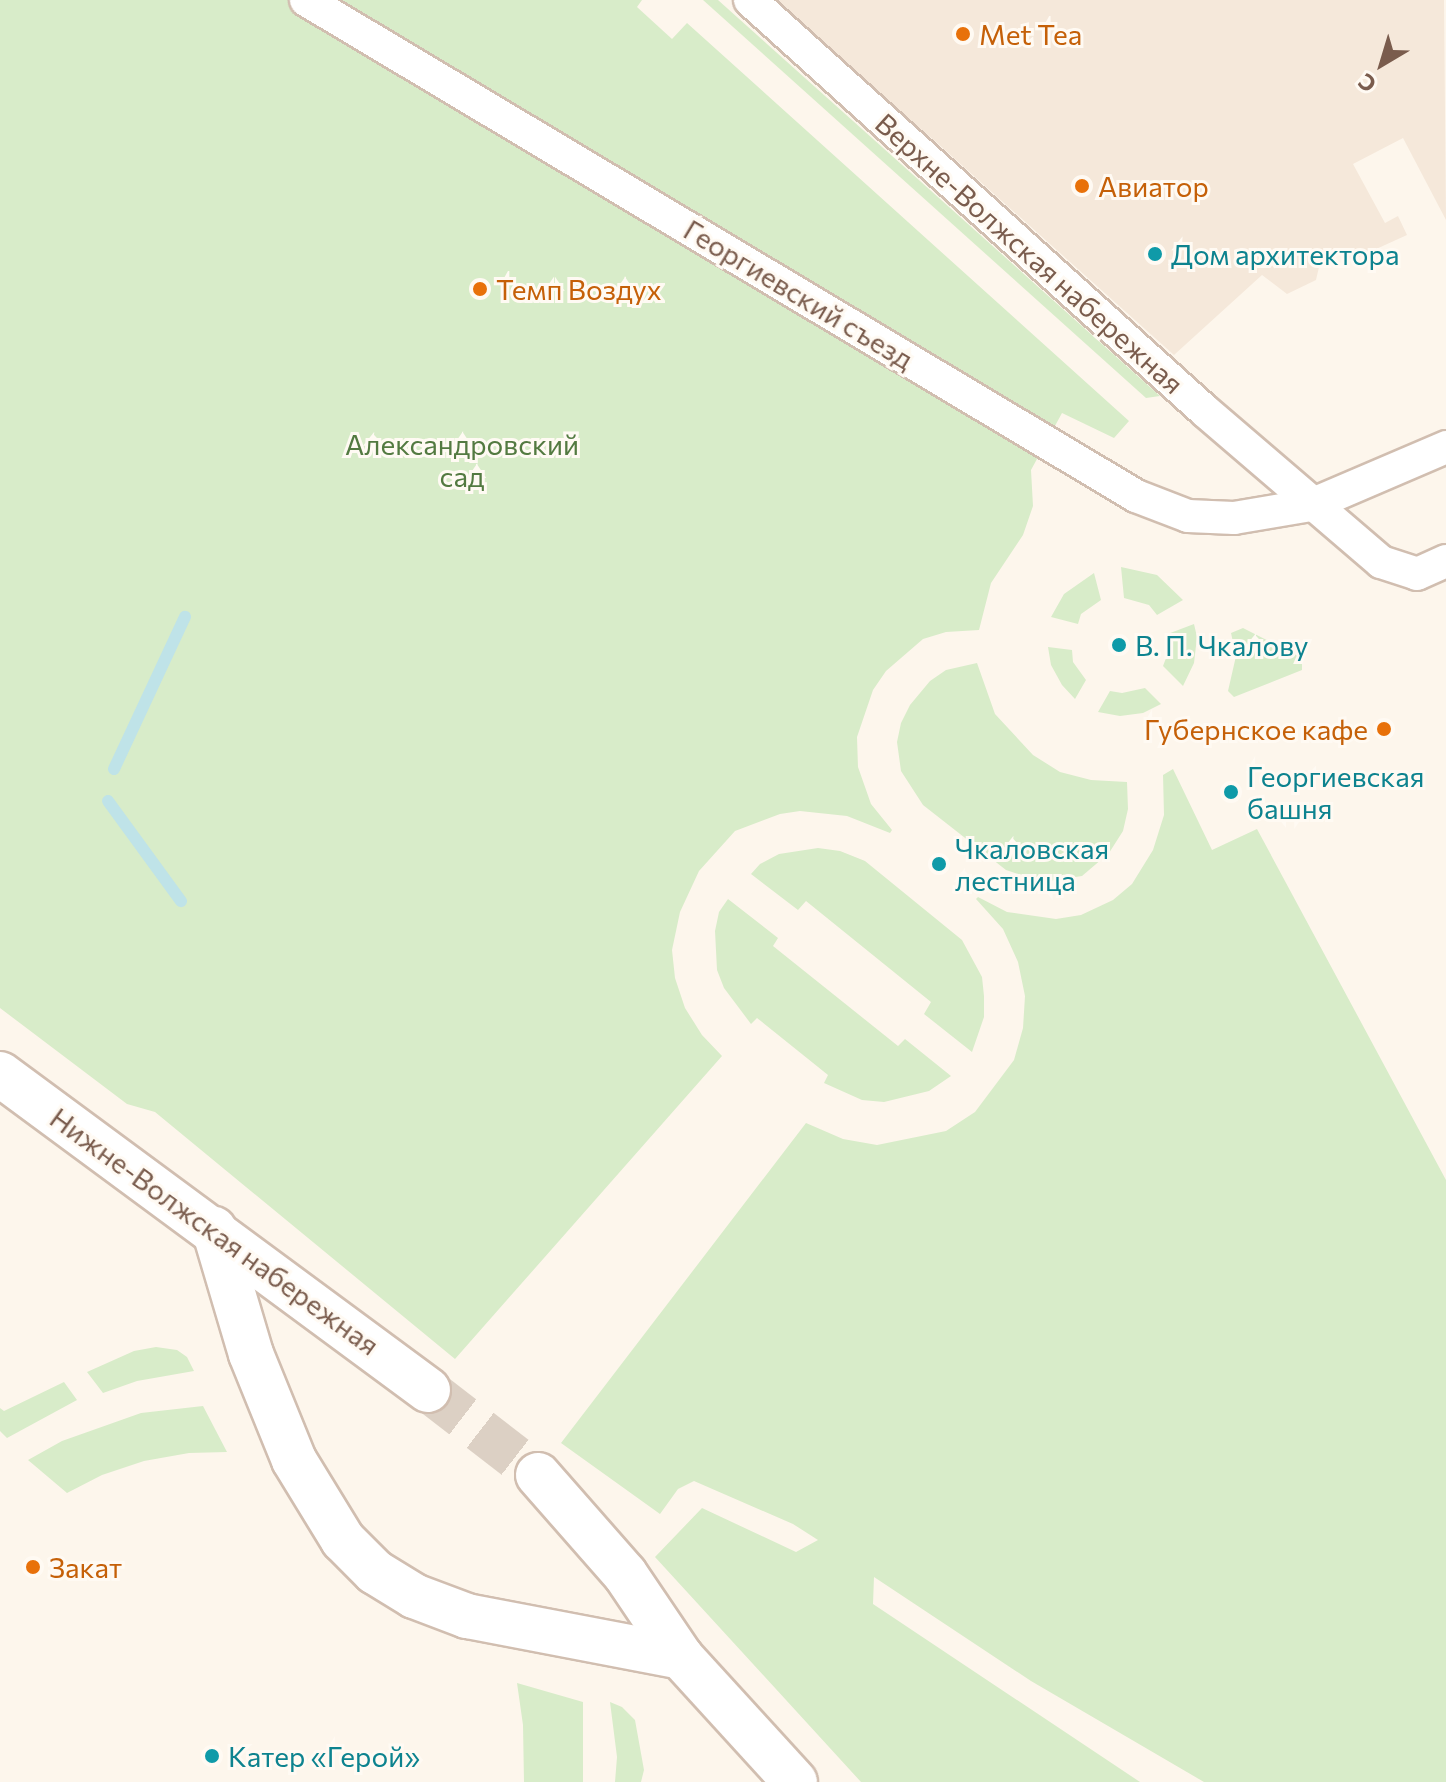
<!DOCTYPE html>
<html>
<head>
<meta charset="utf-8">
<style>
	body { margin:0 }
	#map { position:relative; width:1446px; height:1782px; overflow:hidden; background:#fdf6ec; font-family:Commissioner,sans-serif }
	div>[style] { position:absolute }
	.residential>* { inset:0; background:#f5e8da }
	.green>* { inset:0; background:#d8ecc9 }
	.stream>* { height:12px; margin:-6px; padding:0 6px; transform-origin:6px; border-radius:6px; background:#bfe3e8 }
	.secondary-tunnel>* { height:44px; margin-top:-22px; transform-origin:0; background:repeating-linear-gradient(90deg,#dcd0c4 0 44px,transparent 0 66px) }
	.roads { filter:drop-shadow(2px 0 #d1beb0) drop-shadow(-2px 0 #d1beb0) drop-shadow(0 2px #d1beb0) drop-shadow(0 -2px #d1beb0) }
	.street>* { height:32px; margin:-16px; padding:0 16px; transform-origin:16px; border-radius:16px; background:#fff }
	.secondary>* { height:44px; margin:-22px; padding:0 22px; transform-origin:22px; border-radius:22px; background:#fff }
	.dots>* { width:22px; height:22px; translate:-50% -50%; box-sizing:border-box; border:4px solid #fffaf3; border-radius:50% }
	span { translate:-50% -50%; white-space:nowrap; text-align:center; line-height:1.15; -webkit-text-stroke:6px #fffaf3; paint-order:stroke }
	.food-label { font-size:28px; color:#c56008 }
	.left { translate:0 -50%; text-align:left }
	.right { translate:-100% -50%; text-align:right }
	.street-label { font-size:28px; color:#7a5c4d }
	.culture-label { font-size:28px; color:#0d838f }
	.park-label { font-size:28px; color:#537a41 }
	.north { position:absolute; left:1342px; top:24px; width:80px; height:80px; -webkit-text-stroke:6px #fffaf3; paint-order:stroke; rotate:218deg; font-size:22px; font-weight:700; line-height:32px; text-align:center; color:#7a5c4d }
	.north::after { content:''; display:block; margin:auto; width:28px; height:36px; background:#7a5c4d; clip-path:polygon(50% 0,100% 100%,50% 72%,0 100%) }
</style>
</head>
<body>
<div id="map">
	<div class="residential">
		<div style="clip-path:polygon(769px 0,1444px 0,1446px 220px,1403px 138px,1353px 164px,1385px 223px,1398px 216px,1407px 235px,1352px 260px,1342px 255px,1328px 257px,1319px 267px,1316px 280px,1287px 294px,1262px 275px,1174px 355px,936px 142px)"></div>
	</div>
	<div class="green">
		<div style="clip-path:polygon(0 0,642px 0,637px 7px,672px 39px,687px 23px,1129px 421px,1114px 438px,1062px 413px,1031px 470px,1033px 506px,1023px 535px,991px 583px,979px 630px,946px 632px,923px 639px,886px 671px,873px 690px,857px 737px,858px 767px,871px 804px,892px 830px,890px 833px,847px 816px,800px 811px,780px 814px,735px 831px,699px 871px,680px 912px,672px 950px,675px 978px,685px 1008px,702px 1035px,722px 1056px,455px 1359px,155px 1112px,127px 1104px,0 1008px)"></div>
		<div style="clip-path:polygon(703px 0,718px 0,1160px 396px,1146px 398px)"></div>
		<div style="clip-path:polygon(1121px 567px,1157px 575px,1183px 600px,1157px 615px,1149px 605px,1124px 598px)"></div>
		<div style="clip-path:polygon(1094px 573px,1101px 600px,1081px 614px,1078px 624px,1051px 617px,1064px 594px)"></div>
		<div style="clip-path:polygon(1194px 624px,1197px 637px,1194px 663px,1183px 686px,1163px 666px,1171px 645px,1165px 635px)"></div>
		<div style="clip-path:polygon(1243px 628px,1302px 658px,1302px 670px,1234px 697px,1228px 691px,1236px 656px,1231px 633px)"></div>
		<div style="clip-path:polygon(1048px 647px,1072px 650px,1073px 662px,1086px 680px,1075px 699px,1062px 685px,1051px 665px)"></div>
		<div style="clip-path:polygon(977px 663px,995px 714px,1033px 755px,1060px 772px,1091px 780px,1127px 782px,1128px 809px,1123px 831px,1109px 853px,1082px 876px,1043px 882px,1006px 870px,923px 805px,901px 771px,897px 742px,901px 723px,910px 705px,930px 681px,946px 670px)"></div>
		<div style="clip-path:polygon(1145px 688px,1161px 704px,1143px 713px,1120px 716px,1098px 712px,1110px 691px,1122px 693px)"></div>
		<div style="clip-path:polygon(1173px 769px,1212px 850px,1257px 829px,1446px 1180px,1446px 1782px,1204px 1782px,1031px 1681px,874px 1577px,873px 1604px,1140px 1782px,861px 1782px,655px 1557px,702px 1508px,796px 1552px,818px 1540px,793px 1524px,694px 1481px,678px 1489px,660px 1514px,561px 1443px,806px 1123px,843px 1139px,877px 1145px,946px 1131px,975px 1112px,1014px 1060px,1023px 1028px,1025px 996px,1018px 962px,1003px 929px,976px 899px,978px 897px,1007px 912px,1056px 919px,1081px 915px,1113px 900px,1132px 884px,1153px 850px,1164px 815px,1163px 775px)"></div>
		<div style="clip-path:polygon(818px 848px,840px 851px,865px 861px,962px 940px,982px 977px,984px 996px,984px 1017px,972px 1052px,924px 1014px,931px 1002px,806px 901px,798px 910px,751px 874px,760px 864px,779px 854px)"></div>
		<div style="clip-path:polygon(728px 899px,778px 938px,773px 946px,898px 1046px,905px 1039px,951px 1076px,929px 1091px,884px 1102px,862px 1100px,824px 1083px,828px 1075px,757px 1018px,751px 1024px,724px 988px,717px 970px,715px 931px,719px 912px)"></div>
		<div style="clip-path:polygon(156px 1347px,177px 1350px,187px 1357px,194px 1371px,137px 1381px,103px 1393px,87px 1372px,134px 1351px)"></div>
		<div style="clip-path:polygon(64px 1382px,77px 1400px,7px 1438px,0 1431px,0 1408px,4px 1411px)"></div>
		<div style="clip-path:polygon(203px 1406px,227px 1452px,189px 1453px,144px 1461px,102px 1475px,67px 1493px,28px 1460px,62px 1441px,141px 1413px)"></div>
		<div style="clip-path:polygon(517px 1683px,583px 1702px,583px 1782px,524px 1782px,523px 1725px)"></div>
		<div style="clip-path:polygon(610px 1702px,622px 1707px,635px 1720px,644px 1770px,641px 1782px,615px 1782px,617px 1757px)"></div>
	</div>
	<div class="stream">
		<div style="left:114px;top:769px;width:168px;rotate:-65deg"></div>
		<div style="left:108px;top:801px;width:124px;rotate:53.9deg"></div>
	</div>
	<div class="secondary-tunnel">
		<div style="left:428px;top:1390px;width:139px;rotate:37.7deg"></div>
	</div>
	<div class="roads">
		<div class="street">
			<div style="left:306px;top:0;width:967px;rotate:30.86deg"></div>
			<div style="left:1136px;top:496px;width:56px;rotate:21deg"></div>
			<div style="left:1188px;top:516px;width:46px;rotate:2.5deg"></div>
			<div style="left:1234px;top:518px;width:78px;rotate:-9.6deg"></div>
			<div style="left:1311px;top:505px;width:147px;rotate:-23.2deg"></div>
			<div style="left:750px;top:0;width:613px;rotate:42.09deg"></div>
			<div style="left:1205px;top:411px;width:232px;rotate:40.6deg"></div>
			<div style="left:1381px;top:562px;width:38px;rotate:18deg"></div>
			<div style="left:1417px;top:574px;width:32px;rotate:-24deg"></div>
		</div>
		<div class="secondary">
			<div style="left:0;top:1074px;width:532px;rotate:36.44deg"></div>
			<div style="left:214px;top:1229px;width:130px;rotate:73.5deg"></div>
			<div style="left:251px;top:1354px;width:114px;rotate:67.9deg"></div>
			<div style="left:294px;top:1460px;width:94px;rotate:58.5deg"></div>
			<div style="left:343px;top:1540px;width:45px;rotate:45deg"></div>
			<div style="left:375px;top:1572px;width:46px;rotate:31.6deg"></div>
			<div style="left:414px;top:1596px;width:57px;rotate:20.7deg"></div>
			<div style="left:467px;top:1616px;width:218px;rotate:10.8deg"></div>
			<div style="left:538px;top:1475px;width:132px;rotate:48.7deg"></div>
			<div style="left:625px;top:1574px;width:100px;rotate:56deg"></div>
			<div style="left:681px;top:1657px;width:169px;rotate:47.6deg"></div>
		</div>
	</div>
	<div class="dots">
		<div style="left:963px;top:34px;background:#e8710a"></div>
		<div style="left:1082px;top:186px;background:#e8710a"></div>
		<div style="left:1155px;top:254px;background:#0f9aa8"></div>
		<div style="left:480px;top:289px;background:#e8710a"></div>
		<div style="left:1119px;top:645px;background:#0f9aa8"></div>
		<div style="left:1384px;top:729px;background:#e8710a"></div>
		<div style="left:1231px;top:792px;background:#0f9aa8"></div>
		<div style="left:939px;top:864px;background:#0f9aa8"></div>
		<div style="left:33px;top:1567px;background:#e8710a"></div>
		<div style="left:212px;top:1756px;background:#0f9aa8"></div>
	</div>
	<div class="food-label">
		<span class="left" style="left:979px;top:34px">Met Tea</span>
		<span class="left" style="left:1098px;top:186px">Авиатор</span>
		<span class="left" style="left:496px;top:289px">Темп Воздух</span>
		<span class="right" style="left:1368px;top:729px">Губернское кафе</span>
		<span class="left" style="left:49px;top:1567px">Закат</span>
	</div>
	<div class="street-label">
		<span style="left:1030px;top:253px;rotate:42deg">Верхне-Волжская набережная</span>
		<span style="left:799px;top:294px;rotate:31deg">Георгиевский съезд</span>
		<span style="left:215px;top:1231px;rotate:36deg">Нижне-Волжская набережная</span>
	</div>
	<div class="culture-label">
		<span class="left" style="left:1171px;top:254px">Дом архитектора</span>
		<span class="left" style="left:1135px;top:645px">В. П. Чкалову</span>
		<span class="left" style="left:1247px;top:792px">Георгиевская<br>башня</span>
		<span class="left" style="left:955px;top:864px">Чкаловская<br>лестница</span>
		<span class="left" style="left:228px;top:1756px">Катер «Герой»</span>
	</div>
	<div class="park-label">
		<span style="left:462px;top:460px">Александровский<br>сад</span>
	</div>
	<div class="north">С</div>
</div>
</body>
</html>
